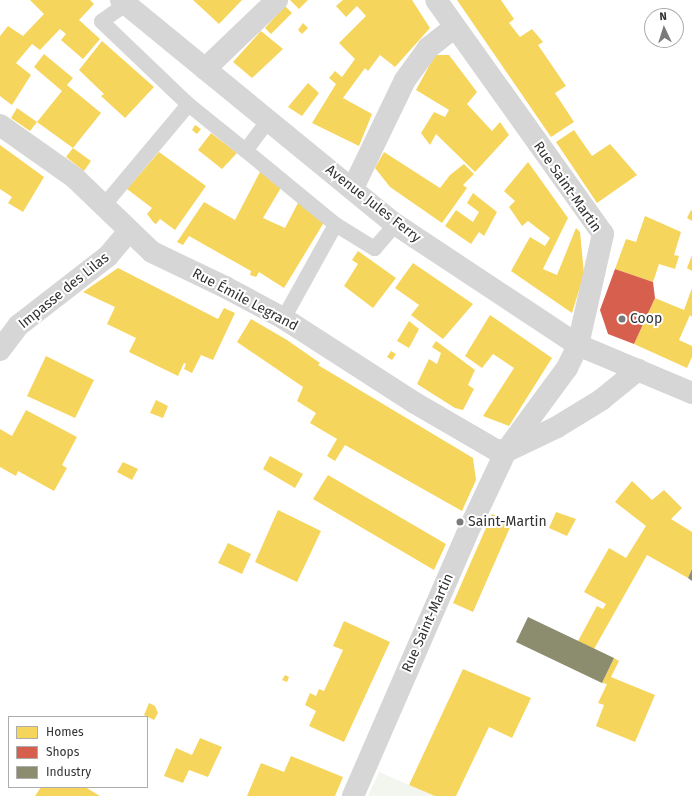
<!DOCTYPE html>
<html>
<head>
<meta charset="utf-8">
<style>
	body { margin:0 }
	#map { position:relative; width:692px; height:796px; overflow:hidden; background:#fff; font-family:"Fira Sans",sans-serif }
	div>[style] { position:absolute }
	.green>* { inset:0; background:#f3f6ee }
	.homes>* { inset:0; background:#f6d55c }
	.shops>* { inset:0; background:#d6604d }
	.industry>* { inset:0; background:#8c8c6e }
	.service>* { height:15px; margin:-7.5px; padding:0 7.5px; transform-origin:7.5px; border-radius:7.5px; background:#d6d6d6 }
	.minor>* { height:22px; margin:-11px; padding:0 11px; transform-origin:11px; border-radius:11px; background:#d6d6d6 }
	.tertiary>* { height:22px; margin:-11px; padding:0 11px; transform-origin:11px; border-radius:11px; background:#d6d6d6 }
	.dots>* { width:11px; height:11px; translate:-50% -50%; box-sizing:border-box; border:2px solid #fff; border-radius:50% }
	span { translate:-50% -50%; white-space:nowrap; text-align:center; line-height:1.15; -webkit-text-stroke:4px #fff; paint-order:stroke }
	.street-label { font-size:14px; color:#323232 }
	.poi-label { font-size:14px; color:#323232 }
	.left { translate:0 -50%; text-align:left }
	.legend { position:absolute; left:8px; top:716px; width:140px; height:72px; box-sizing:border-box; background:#fff; border:1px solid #adadad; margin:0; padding:5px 7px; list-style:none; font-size:12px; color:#323232 }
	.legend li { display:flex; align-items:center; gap:8px; height:20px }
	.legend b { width:20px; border:1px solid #adadad }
	.north { position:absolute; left:644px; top:8px; width:40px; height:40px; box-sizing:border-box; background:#fff; border:1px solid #adadad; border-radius:50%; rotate:356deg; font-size:11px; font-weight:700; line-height:16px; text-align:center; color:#323232 }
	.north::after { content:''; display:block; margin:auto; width:14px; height:18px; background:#7a7a7a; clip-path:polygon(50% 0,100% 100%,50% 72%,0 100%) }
</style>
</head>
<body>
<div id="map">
	<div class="green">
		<div style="clip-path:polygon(379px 772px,435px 796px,368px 796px)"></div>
	</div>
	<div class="homes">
		<div style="clip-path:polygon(30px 0,90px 0,94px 4px,79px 20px,100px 39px,83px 59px,61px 40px,66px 34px,60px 29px,40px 50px,32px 44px,16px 63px,31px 75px,12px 105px,0 96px,0 36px,8px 26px,23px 36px,44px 14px)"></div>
		<div style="clip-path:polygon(193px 0,242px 0,219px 24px)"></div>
		<div style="clip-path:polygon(290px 0,308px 0,299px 9px)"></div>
		<div style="clip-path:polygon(343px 0,412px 0,430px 28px,395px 67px,380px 55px,368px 71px,365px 68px,343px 98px,372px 114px,359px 146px,312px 123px,336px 84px,329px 78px,335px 71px,342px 77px,355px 59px,339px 43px,366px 16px,357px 6px,346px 17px,336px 6px)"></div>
		<div style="clip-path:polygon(457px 0,501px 0,514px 19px,509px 23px,520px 37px,532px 29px,543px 42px,538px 45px,566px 86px,555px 93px,574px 122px,551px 137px)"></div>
		<div style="clip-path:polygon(285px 6px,292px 13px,271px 34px,265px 28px)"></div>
		<div style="clip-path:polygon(303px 23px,308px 28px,302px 34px,298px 30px)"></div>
		<div style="clip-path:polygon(261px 31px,283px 49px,252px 78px,233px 62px)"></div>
		<div style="clip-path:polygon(102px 41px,154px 87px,125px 118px,101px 96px,104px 94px,79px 70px)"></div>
		<div style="clip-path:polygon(44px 54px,73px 78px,67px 85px,101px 113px,73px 148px,91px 161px,84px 171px,66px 157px,73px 148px,37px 122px,62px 91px,34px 67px)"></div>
		<div style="clip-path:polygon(435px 55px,449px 55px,477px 92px,467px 104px,492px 131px,500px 122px,509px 135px,475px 172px,436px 134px,430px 145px,421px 133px,434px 112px,445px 117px,449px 110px,416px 90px)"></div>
		<div style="clip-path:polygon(308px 83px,319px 93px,302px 116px,288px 107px)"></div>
		<div style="clip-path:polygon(17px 108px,37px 122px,30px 131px,11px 118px)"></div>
		<div style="clip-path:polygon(195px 125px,201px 129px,197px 134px,192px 130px)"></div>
		<div style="clip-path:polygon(574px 130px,592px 156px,610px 144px,637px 175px,597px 203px,556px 142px)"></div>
		<div style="clip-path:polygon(211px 133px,237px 153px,222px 169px,198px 150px)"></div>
		<div style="clip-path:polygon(0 145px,44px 177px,23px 212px,8px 203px,12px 197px,0 189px)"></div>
		<div style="clip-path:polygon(159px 152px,206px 186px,175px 230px,160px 219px,156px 224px,154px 223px,147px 214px,152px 208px,127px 189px)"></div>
		<div style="clip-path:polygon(384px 152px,440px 188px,450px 175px,464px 164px,474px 174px,463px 185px,467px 188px,442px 223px,390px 187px,375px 168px)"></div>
		<div style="clip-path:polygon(528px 162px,568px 218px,543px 269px,557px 275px,576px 228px,580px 232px,584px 274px,572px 313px,511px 271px,530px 237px,545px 246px,550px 238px,528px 221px,522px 226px,509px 207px,515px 201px,504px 191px)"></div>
		<div style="clip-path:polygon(261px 170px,282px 186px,263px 218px,285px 228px,300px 199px,326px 219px,284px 288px,259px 272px,256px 277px,250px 275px,251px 271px,189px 236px,183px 245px,177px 242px,204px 202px,235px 220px)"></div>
		<div style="clip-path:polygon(473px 193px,497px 212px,484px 236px,479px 232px,471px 244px,445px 226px,456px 210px,473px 222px,479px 212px,467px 203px)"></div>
		<div style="clip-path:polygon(691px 210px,692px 211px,692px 221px,687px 218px)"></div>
		<div style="clip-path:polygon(645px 216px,681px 232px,674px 255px,679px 256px,675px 269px,659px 264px,653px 282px,615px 269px,626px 239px,636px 242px)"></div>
		<div style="clip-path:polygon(358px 251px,396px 278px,373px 308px,344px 286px,358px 264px,352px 260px)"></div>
		<div style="clip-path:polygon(692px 255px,692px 271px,687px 268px)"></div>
		<div style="clip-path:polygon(413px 263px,473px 304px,443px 339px,411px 315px,419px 305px,395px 288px)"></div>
		<div style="clip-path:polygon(118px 268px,218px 319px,224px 308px,235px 313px,213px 360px,201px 355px,192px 373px,184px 369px,186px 364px,184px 363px,178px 376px,129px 352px,136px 338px,107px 324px,115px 307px,83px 292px)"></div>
		<div style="clip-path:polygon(692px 288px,692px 317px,690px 315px,679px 340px,692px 346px,692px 357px,687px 368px,634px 344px,655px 298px,684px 310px)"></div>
		<div style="clip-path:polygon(490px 315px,552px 358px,509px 426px,483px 416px,514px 368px,493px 354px,482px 368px,465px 356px)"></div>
		<div style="clip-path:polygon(251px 319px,287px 340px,320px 363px,318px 365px,473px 458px,476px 480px,462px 511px,345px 445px,335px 461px,327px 456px,337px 439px,310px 423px,316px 413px,297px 401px,303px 387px,237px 342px)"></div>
		<div style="clip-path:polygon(409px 321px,419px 329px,409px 348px,397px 341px)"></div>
		<div style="clip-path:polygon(436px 341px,475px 370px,468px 385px,474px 389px,463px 410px,455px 408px,417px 384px,429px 359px,437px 364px,441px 353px,432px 347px)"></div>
		<div style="clip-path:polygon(391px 351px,396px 354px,392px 360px,387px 357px)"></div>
		<div style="clip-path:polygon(46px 356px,94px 380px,75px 418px,27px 396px)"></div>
		<div style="clip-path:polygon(156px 400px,168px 406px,163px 418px,150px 413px)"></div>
		<div style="clip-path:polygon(26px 410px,77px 437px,62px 465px,67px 468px,54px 491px,18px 471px,16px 476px,0 467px,0 429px,12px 436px)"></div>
		<div style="clip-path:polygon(270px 456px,303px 474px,295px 488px,263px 469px)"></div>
		<div style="clip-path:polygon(123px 462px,138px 469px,132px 480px,117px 472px)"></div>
		<div style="clip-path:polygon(328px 475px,446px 544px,434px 570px,313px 499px)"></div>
		<div style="clip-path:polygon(632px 481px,652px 500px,664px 490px,682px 508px,671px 519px,692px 532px,692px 569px,688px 578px,647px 555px,594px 649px,578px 641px,597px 606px,603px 609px,606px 604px,584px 592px,609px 548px,626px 558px,646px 526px,615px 502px)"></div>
		<div style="clip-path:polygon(278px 510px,321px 531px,297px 582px,255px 562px)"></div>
		<div style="clip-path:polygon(556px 512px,576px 519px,567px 536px,549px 528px)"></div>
		<div style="clip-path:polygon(492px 514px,512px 523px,473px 612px,453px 603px)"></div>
		<div style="clip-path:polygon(228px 543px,251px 554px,242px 574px,218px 563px)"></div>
		<div style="clip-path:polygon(344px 621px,390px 642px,344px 742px,309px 726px,316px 711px,305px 705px,310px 693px,316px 696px,319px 689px,324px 691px,343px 650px,333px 646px)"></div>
		<div style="clip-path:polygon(614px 658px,619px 661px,611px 677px,655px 695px,635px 742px,596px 726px,604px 705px,598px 703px,607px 684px,602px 683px)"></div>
		<div style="clip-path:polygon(463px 669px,531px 698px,512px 738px,489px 727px,456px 796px,435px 796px,409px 785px)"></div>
		<div style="clip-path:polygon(285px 675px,289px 677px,287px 682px,282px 680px)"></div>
		<div style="clip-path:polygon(149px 703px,155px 706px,158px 713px,154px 720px,144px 715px)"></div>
		<div style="clip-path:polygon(200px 738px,222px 747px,208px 777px,189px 770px,183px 783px,164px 776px,176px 748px,192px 755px)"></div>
		<div style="clip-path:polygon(291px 756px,343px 777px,335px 796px,247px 796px,261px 763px,284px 772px)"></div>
		<div style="clip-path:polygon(41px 787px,85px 787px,100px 796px,35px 796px)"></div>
	</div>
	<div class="shops">
		<div style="clip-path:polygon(615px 269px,653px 282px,655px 298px,634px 344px,608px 334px,600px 310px)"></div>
	</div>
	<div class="industry">
		<div style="clip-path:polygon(692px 569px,692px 581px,688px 578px)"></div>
		<div style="clip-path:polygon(528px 617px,614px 658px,602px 683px,516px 642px)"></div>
	</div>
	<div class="service">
		<div style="left:125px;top:4px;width:29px;rotate:145deg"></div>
		<div style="left:101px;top:21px;width:120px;rotate:43.7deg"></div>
		<div style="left:188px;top:104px;width:73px;rotate:38.9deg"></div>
		<div style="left:267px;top:121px;width:36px;rotate:127deg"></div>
		<div style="left:245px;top:150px;width:117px;rotate:39.4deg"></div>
		<div style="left:335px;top:224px;width:46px;rotate:31.6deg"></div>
		<div style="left:374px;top:248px;width:32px;rotate:-49deg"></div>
		<div style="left:105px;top:203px;width:129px;rotate:-50deg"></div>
		<div style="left:283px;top:318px;width:107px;rotate:-61deg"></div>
	</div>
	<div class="minor">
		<div style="left:205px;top:69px;width:100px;rotate:-43.8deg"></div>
		<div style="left:0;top:125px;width:92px;rotate:35.2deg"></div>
		<div style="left:75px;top:178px;width:107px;rotate:43.9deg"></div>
		<div style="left:152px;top:252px;width:81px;rotate:25.6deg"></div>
		<div style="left:225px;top:287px;width:66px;rotate:28.1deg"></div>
		<div style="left:283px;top:318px;width:157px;rotate:32.8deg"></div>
		<div style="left:415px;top:403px;width:94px;rotate:30.1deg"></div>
		<div style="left:496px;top:450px;width:10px;rotate:6deg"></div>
		<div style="left:353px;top:188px;width:120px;rotate:-64.3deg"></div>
		<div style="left:405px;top:80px;width:39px;rotate:-54deg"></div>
		<div style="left:428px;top:48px;width:34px;rotate:-38deg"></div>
		<div style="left:0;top:350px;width:31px;rotate:-53deg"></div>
		<div style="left:19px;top:325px;width:113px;rotate:-37.8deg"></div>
		<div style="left:108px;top:256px;width:31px;rotate:-50deg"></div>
		<div style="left:507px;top:451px;width:55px;rotate:-25.6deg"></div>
		<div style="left:557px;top:427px;width:52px;rotate:-31.5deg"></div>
		<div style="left:601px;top:400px;width:48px;rotate:-39deg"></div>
		<div style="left:353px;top:796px;width:296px;rotate:-66.5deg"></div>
		<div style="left:471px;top:525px;width:82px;rotate:-64.7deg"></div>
		<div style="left:506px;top:451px;width:103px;rotate:-53.7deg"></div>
		<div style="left:567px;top:368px;width:25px;rotate:-64deg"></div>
		<div style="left:578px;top:345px;width:114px;rotate:-77.3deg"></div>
		<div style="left:603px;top:234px;width:287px;rotate:-125.5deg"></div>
	</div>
	<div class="tertiary">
		<div style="left:121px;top:0;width:354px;rotate:39.3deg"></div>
		<div style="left:395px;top:224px;width:219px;rotate:33.5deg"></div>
		<div style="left:578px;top:345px;width:124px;rotate:22.8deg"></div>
	</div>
	<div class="dots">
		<div style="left:622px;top:319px;background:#7a7a7a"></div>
		<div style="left:460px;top:522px;background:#7a7a7a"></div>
	</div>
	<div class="street-label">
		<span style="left:567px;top:187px;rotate:55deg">Rue Saint-Martin</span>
		<span style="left:373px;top:204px;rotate:38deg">Avenue Jules Ferry</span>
		<span style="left:64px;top:291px;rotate:-39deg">Impasse des Lilas</span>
		<span style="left:245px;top:300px;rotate:28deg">Rue Émile Legrand</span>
		<span style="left:428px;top:623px;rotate:-66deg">Rue Saint-Martin</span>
	</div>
	<div class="poi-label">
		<span class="left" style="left:630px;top:319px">Coop</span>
		<span class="left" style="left:468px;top:522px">Saint-Martin</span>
	</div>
	<ul class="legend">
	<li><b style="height:11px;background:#f6d55c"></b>Homes</li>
	<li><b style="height:11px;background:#d6604d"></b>Shops</li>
	<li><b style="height:11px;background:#8c8c6e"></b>Industry</li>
	</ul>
	<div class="north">N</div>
</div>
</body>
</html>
